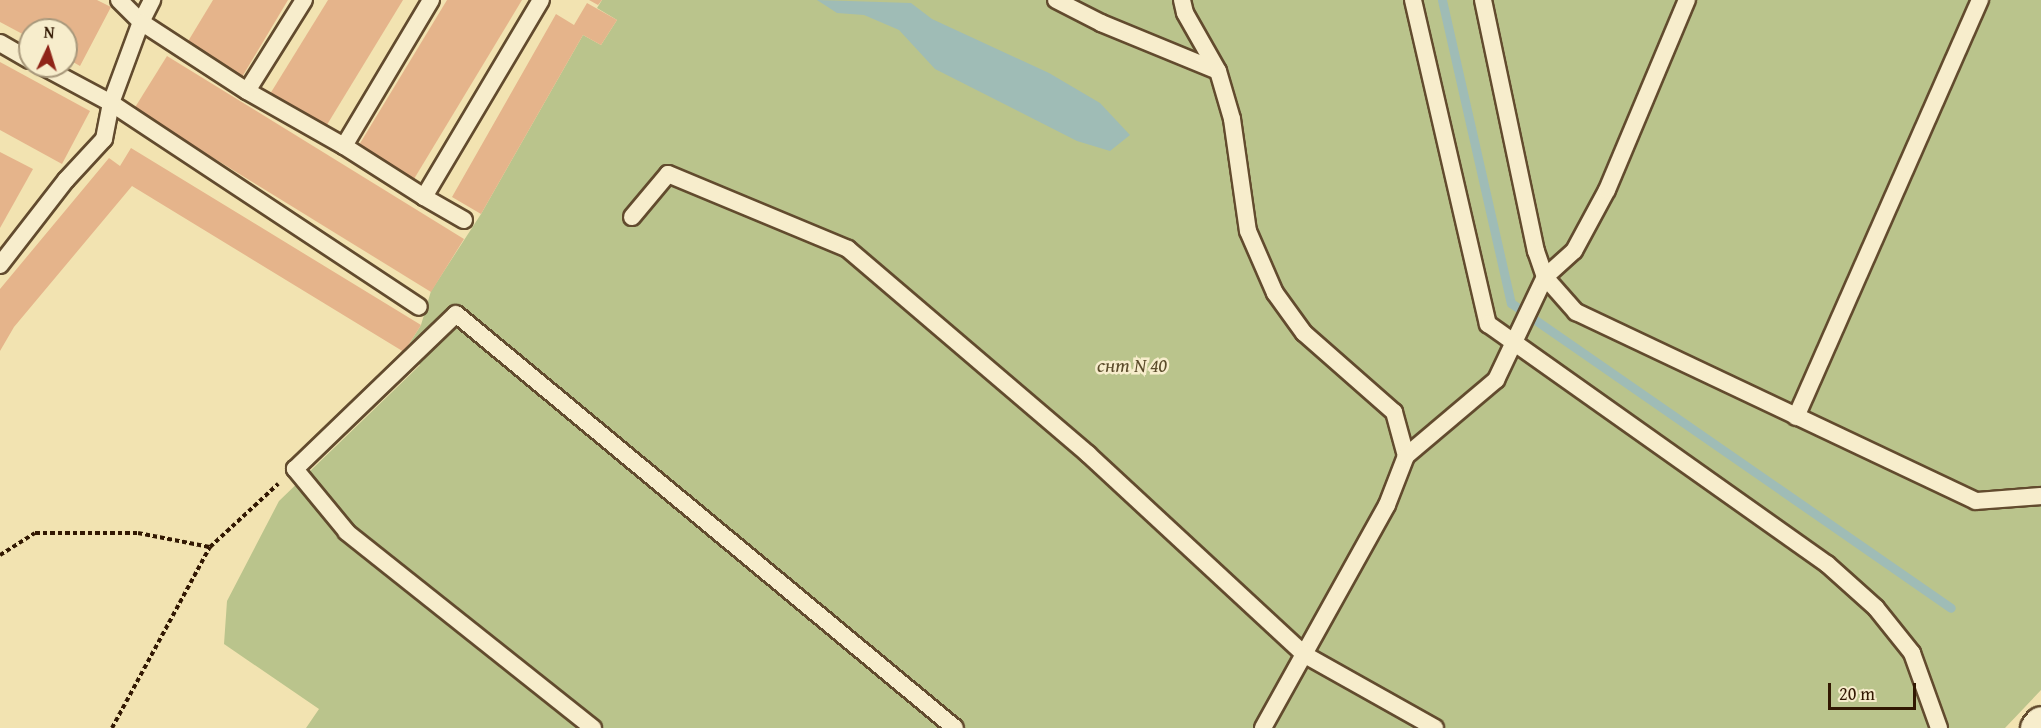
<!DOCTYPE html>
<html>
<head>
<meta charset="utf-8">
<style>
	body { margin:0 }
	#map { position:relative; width:2041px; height:728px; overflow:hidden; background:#f2e3b1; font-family:"Gentium Book Plus",serif }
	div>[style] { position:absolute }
	.green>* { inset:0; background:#bac48c }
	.water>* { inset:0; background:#9fbcb6 }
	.stream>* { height:9px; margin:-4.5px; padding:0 4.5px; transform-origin:4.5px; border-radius:4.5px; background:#9fbcb6 }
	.building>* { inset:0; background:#e5b48b }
	.path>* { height:4px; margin-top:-2px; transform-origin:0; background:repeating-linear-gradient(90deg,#321802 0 4.5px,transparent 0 7.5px) }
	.roads { filter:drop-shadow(2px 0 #624b2e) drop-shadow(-2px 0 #624b2e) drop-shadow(0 2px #624b2e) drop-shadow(0 -2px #624b2e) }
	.service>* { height:16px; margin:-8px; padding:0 8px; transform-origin:8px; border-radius:8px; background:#f7edcc }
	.tertiary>* { height:33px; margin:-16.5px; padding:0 16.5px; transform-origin:16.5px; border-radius:16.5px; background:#f7edcc }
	span { translate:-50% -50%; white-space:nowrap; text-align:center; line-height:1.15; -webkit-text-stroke:5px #f7edcc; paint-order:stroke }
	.park-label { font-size:20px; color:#5b4c2b; font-style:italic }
	.north { position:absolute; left:18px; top:18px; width:60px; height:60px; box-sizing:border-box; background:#f7edcc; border:2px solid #a8987b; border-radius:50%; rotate:4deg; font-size:16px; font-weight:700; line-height:24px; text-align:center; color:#321802 }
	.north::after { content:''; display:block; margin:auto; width:21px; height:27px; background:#8f2418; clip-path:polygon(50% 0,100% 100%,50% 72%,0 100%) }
	.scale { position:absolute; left:1828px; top:683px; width:88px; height:27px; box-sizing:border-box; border:3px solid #321802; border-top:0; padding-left:8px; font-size:18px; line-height:21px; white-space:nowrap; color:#321802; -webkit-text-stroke:4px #f7edcc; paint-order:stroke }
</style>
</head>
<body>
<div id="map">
	<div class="green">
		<div style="clip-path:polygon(602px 0,2041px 0,2041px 690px,2005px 728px,306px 728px,319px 709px,224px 644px,227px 601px,279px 501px,420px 365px,404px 352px,421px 325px,431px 291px,481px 214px,583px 35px,601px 45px,617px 20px,597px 8px)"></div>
	</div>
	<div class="water">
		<div style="clip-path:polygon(817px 0,911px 3px,932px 19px,1049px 73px,1100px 103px,1130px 135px,1110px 151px,1077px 141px,935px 69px,899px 30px,864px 15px,837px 13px)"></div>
	</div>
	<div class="stream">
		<div style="left:1442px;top:0;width:311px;rotate:77.2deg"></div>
		<div style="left:1511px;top:303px;width:535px;rotate:34.73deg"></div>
	</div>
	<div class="building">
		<div style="clip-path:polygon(0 0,97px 0,111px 7px,80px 66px,66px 58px,66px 30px,30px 30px,30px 38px,0 22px)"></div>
		<div style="clip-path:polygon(213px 0,288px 0,242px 77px,187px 43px)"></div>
		<div style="clip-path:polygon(328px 0,403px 0,325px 128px,270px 94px)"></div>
		<div style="clip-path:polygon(447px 0,522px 0,414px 179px,359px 145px)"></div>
		<div style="clip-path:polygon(589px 0,602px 0,598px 5px)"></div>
		<div style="clip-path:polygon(587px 3px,617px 20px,601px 45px,583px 35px,481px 214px,452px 197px,556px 14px,574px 25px)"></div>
		<div style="clip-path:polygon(167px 56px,464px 239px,431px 292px,134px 109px)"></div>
		<div style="clip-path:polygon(0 62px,90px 111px,62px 164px,0 130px)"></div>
		<div style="clip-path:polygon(131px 148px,421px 325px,404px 352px,132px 186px,14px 327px,0 351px,0 289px,109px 158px,120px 166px)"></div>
		<div style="clip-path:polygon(0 152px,33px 169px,0 228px)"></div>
	</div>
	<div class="path">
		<div style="left:0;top:555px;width:41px;rotate:-32.2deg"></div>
		<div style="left:35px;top:533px;width:103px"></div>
		<div style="left:138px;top:533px;width:73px;rotate:11deg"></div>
		<div style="left:112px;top:728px;width:206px;rotate:-61.6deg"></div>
		<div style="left:210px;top:547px;width:93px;rotate:-42.8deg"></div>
	</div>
	<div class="roads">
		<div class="service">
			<div style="left:119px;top:0;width:31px;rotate:45deg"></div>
			<div style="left:141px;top:22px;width:25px;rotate:-63deg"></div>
			<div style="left:304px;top:0;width:107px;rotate:122.1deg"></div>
			<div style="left:247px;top:91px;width:112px;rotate:29.6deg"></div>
			<div style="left:344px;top:146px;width:170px;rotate:-59.2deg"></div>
			<div style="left:1056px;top:0;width:51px;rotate:27.1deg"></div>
			<div style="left:1101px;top:23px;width:126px;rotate:22.3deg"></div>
			<div style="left:1182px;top:0;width:13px;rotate:77deg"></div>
			<div style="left:1185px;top:13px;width:67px;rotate:60.4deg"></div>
			<div style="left:1218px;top:71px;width:50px;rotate:73.7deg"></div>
			<div style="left:1232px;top:119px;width:113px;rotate:81.9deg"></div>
			<div style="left:1248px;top:231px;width:68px;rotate:66.5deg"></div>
			<div style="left:1275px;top:293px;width:49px;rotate:54.1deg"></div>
			<div style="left:1304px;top:333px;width:120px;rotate:41.3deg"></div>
			<div style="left:1394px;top:412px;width:46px;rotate:74.7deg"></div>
			<div style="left:1406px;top:456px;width:53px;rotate:111.2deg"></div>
			<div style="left:1387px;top:505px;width:255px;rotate:119.1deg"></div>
			<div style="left:1413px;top:0;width:333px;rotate:77deg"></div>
			<div style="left:1488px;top:324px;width:415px;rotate:35.3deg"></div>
			<div style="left:1827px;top:564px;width:66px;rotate:41.9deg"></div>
			<div style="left:1876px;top:608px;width:58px;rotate:51.3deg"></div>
			<div style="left:1912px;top:653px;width:80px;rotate:70.2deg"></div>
			<div style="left:1483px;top:0;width:257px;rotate:78.1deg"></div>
			<div style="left:1536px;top:251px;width:28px;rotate:71deg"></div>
			<div style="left:1545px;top:277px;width:47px;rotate:48.5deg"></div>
			<div style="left:1576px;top:312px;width:442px;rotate:25.3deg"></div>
			<div style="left:1976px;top:501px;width:65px;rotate:-4.4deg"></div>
			<div style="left:0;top:43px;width:34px;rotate:30deg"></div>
			<div style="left:42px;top:66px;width:78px;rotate:28.2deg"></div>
			<div style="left:111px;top:103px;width:369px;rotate:33.5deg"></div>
			<div style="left:344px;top:146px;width:95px;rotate:32.5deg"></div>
			<div style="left:632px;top:217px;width:56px;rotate:-50.1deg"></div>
			<div style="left:668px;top:174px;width:195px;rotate:22.6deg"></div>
			<div style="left:848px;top:249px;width:316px;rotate:40.5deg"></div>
			<div style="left:1088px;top:454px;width:296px;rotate:42.8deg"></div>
			<div style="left:1305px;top:655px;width:149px;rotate:29.3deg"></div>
			<div style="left:464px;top:220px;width:46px;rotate:-150.1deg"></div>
			<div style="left:424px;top:197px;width:229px;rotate:-59.3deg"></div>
			<div style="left:0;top:265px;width:108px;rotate:-52.2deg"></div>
			<div style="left:66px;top:180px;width:56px;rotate:-47.2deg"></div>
			<div style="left:104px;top:139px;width:37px;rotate:-79deg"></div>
			<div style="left:111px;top:103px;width:86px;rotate:-69.7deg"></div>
			<div style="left:141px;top:22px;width:126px;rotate:33.1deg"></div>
			<div style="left:1796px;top:417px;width:456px;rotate:-66.2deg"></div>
			<div style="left:1406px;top:456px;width:118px;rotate:-40.2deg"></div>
			<div style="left:1496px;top:380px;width:114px;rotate:-64.6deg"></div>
			<div style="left:1545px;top:277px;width:39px;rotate:-42deg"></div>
			<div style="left:1574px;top:251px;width:69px;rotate:-61.6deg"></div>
			<div style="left:1607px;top:190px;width:206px;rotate:-67.2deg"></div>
			<div style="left:593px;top:728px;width:315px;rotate:-141.5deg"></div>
			<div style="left:347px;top:532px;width:82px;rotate:-129.5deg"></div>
			<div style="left:295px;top:469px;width:223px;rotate:-43.9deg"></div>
			<div style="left:456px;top:314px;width:648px;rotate:39.68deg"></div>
		</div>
		<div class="tertiary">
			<div style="left:2037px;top:728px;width:6px;rotate:-51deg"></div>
		</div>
	</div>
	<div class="park-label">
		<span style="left:1132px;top:364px">снт N 40</span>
	</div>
	<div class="north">N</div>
	<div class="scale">20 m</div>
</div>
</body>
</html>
